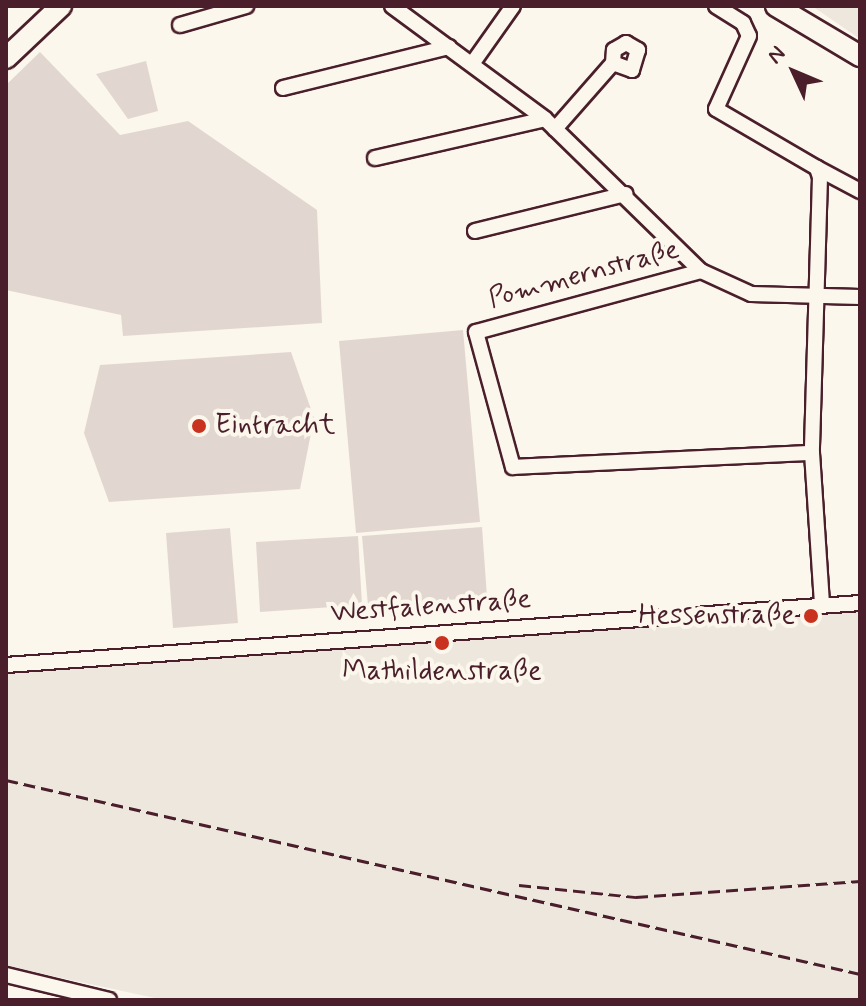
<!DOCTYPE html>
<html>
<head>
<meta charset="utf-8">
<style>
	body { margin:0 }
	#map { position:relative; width:866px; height:1006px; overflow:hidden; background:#fbf7ec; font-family:Mynerve,sans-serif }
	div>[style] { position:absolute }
	.built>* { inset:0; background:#eee7de }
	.green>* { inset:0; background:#e2d7d0 }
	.roads { filter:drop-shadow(2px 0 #4a1f2b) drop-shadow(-2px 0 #4a1f2b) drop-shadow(0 2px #4a1f2b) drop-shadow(0 -2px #4a1f2b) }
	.street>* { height:14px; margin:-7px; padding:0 7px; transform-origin:7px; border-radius:7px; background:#fbf7ec }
	.secondary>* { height:20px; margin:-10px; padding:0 10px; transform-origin:10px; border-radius:10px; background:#fbf7ec }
	.rail>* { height:3px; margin-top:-1.5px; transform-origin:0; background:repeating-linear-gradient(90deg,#4a1f2b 0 12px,transparent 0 18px) }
	.dots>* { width:22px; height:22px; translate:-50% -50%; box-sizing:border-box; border:4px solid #fbf7ec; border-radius:50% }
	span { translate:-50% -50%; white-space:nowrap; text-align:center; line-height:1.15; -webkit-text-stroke:8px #fbf7ec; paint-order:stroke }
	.street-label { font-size:28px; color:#4a1f2b }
	.poi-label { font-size:28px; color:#4a1f2b }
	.left { translate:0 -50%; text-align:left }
	.right { translate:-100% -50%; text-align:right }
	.frame { position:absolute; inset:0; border:8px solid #4a1f2b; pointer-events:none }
	.north { position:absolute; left:754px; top:32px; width:80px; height:80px; -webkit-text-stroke:6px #fbf7ec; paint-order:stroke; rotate:314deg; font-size:22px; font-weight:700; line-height:32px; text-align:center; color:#4a1f2b }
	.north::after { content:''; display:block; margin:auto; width:28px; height:36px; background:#4a1f2b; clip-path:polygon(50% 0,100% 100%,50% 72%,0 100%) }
</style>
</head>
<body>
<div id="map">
	<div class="built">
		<div style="clip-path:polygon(812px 6px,860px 6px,860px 39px)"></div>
		<div style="clip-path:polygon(860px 609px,860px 1000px,164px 1000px,6px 966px,6px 674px,262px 644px)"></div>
	</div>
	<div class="green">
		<div style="clip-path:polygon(40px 52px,120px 135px,188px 121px,317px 210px,322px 323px,123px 336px,121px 315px,6px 290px,6px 85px)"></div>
		<div style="clip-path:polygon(146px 61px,158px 111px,128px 119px,96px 74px)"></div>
		<div style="clip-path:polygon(463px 330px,480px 522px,356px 533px,339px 341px)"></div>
		<div style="clip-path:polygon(291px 352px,314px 418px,300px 489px,109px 502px,84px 433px,100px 365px)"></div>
		<div style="clip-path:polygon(482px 527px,487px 597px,368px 606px,362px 536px)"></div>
		<div style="clip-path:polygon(230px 528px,238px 623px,173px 628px,166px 533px)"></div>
		<div style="clip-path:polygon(358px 536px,362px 605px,260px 612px,256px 542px)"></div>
	</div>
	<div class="roads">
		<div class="street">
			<div style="left:392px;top:6px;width:190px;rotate:36.4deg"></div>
			<div style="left:545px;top:119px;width:218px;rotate:44.3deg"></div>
			<div style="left:701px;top:271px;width:55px;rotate:24.7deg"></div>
			<div style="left:751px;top:294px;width:109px;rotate:1.6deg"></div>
			<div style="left:716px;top:6px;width:32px;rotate:32deg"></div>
			<div style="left:743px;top:23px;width:14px;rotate:65deg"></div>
			<div style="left:749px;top:36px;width:80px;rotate:114.3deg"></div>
			<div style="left:716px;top:109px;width:117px;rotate:30.3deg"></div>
			<div style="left:817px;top:168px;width:9px;rotate:72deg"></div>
			<div style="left:820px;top:177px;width:276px;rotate:91.7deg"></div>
			<div style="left:812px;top:453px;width:152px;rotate:86.2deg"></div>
			<div style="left:180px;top:25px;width:69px;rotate:-16.1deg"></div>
			<div style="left:472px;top:64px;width:71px;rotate:-54.7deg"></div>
			<div style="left:283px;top:88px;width:171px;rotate:-13.9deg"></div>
			<div style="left:555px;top:129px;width:88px;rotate:-48.7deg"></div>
			<div style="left:613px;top:63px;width:13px;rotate:-86deg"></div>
			<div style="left:614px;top:50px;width:14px;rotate:-30deg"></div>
			<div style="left:626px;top:43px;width:14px;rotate:30deg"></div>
			<div style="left:638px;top:50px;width:21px;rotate:107deg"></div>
			<div style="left:632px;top:70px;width:20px;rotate:-160deg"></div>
			<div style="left:375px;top:158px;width:174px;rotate:-12.9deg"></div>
			<div style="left:817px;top:168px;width:49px;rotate:28.1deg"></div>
			<div style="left:475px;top:231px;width:155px;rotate:-13.8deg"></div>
			<div style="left:701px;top:271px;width:233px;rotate:164.8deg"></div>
			<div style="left:476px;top:332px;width:140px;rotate:74.7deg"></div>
			<div style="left:513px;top:467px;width:299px;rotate:-2.7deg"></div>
			<div style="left:6px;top:665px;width:856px;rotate:-4.15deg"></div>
			<div style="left:6px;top:975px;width:106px;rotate:13.6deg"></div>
		</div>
		<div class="secondary">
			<div style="left:776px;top:6px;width:98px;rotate:30.8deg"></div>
			<div style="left:6px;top:58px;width:76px;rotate:-43.4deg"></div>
		</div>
	</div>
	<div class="rail">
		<div style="left:6px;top:780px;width:876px;rotate:12.8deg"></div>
		<div style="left:519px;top:885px;width:118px;rotate:5.9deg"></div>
		<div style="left:636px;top:897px;width:225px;rotate:-4.1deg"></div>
	</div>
	<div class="dots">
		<div style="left:199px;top:426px;background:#c8321e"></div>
		<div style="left:811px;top:616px;background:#c8321e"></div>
		<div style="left:442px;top:643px;background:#c8321e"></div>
	</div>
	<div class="street-label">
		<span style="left:584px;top:275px;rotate:-15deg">Pommernstraße</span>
		<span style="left:431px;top:607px;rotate:-4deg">Westfalenstraße</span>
	</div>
	<div class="poi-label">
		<span class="left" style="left:215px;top:426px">Eintracht</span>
		<span class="right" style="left:795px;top:616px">Hessenstraße</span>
		<span style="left:442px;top:672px">Mathildenstraße</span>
	</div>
	<div class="frame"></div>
	<div class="north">N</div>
</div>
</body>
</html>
